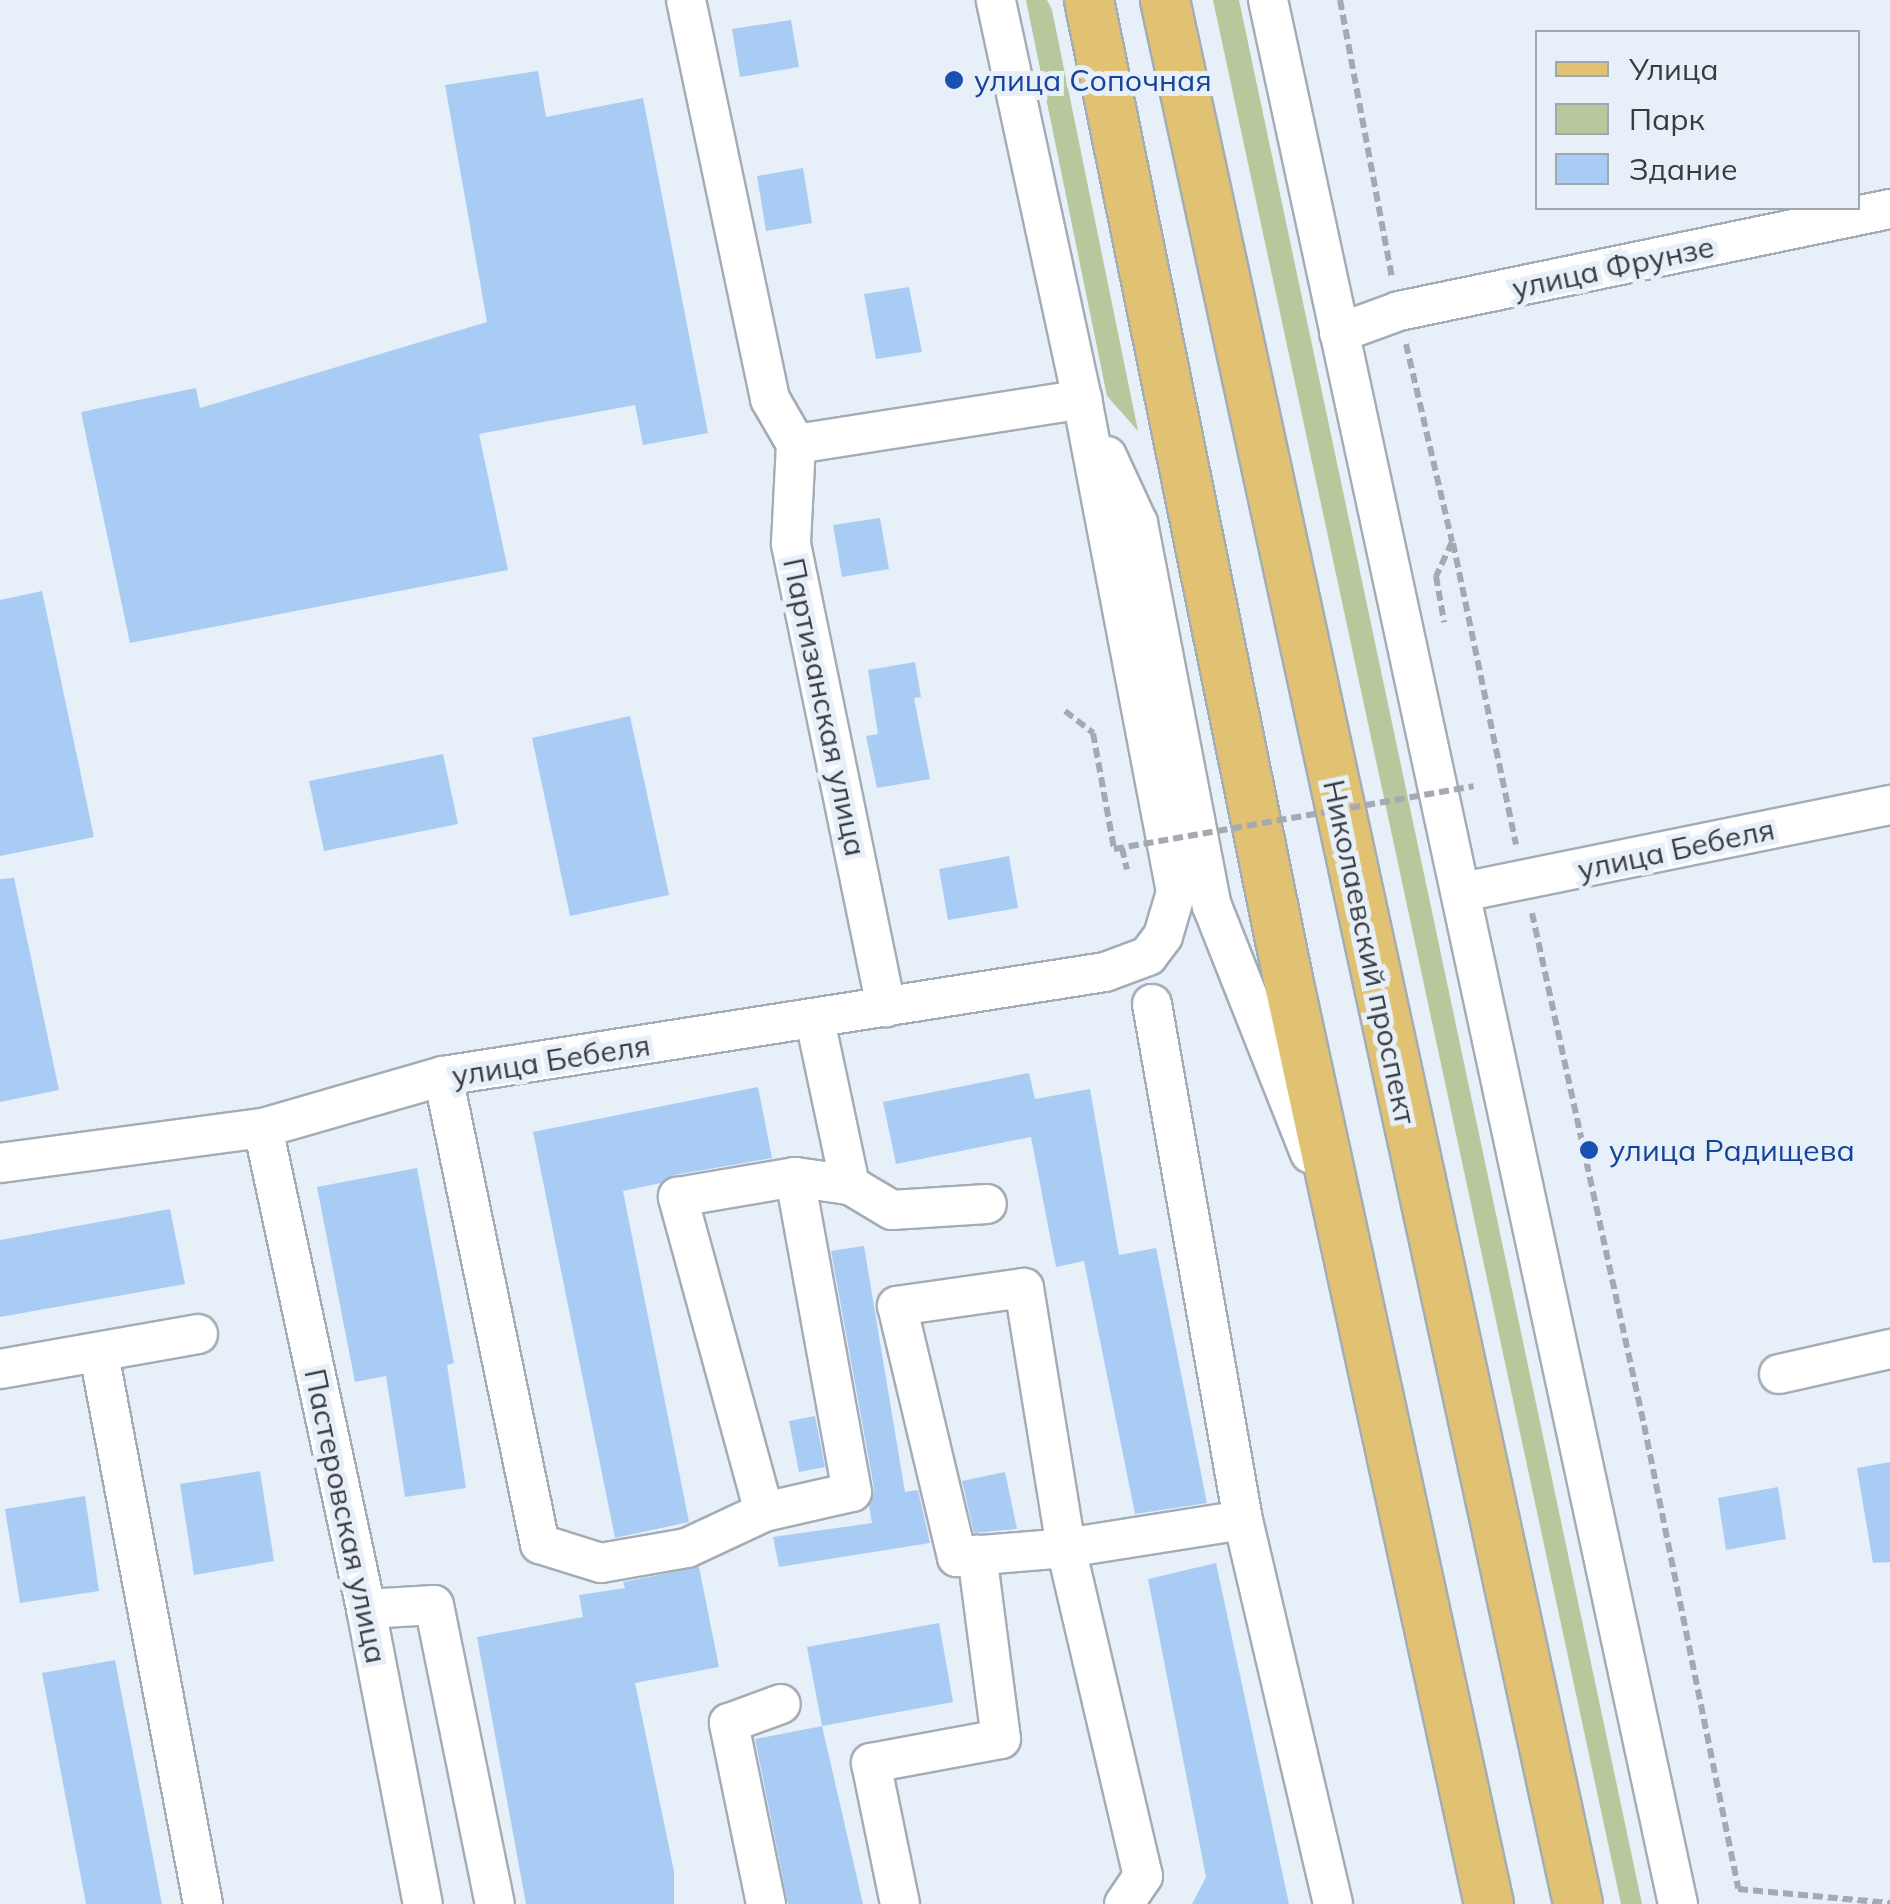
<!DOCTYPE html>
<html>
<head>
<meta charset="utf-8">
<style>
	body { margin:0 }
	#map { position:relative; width:1890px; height:1904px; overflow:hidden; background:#e7eff9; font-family:Mulish,sans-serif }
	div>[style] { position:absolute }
	.green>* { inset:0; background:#b6c89c }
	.building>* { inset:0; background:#a9ccf5 }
	.path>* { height:6px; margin-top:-3px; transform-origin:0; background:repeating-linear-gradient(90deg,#a4aab1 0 10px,transparent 0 15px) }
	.roads { filter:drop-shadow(2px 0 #a4acb5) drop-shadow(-2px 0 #a4acb5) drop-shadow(0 2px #a4acb5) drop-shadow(0 -2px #a4acb5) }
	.minor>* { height:38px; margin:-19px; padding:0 19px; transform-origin:19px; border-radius:19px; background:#fff }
	.major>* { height:48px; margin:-24px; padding:0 24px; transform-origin:24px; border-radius:24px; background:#e1c273 }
	.path-bridge>* { height:6px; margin-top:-3px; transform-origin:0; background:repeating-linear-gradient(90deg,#a4aab1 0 10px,transparent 0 15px) }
	.dots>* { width:28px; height:28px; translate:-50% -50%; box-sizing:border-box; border:5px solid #e7eff9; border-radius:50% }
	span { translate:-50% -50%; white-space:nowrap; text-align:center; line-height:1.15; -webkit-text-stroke:10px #e7eff9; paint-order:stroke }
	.transit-label { font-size:30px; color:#164399 }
	.left { translate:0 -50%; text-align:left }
	.street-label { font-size:30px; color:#393c3f }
	.legend { position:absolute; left:1535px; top:30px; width:325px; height:180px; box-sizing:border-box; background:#e7eff9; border:2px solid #a1a7af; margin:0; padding:12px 18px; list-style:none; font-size:30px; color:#393c3f }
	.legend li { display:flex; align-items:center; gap:20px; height:50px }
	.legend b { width:50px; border:2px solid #a1a7af }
</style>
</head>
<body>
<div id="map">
	<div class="green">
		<div style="clip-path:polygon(1026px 0,1047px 0,1052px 10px,1138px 431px,1107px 396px)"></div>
		<div style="clip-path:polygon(1213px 0,1239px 0,1642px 1904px,1621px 1904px)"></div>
	</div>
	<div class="building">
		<div style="clip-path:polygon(791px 20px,799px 67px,740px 77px,732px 29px)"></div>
		<div style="clip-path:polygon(538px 71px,546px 117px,643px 98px,708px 433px,643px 445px,635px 405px,479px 434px,508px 570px,130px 643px,81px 412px,196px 388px,200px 408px,487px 322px,445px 85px)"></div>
		<div style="clip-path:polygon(803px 168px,812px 223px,766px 231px,757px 176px)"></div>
		<div style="clip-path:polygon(909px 287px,922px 352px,876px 359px,864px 294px)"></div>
		<div style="clip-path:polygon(880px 518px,889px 569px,842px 577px,833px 525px)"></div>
		<div style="clip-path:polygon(42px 591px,94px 837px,0 856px,0 600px)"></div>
		<div style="clip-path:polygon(915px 662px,921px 697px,914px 698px,930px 779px,877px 788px,866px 736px,878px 734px,868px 670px)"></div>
		<div style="clip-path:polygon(630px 716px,669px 895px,570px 916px,532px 738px)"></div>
		<div style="clip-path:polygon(443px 754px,458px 824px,324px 851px,309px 781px)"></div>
		<div style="clip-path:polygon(1009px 856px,1018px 908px,948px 920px,939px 869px)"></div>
		<div style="clip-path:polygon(14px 878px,59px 1090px,0 1102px,0 879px)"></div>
		<div style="clip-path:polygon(1029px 1073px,1035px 1099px,1090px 1089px,1119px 1255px,1156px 1248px,1207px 1503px,1135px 1514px,1084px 1261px,1056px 1267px,1031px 1137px,896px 1164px,883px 1102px)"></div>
		<div style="clip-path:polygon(758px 1087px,772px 1158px,674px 1175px,661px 1183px,623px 1191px,689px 1522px,615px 1538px,533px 1132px)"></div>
		<div style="clip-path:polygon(417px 1168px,454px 1363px,447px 1365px,466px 1488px,405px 1497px,386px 1376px,355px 1382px,317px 1187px)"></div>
		<div style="clip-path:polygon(170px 1209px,185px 1284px,0 1317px,0 1240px)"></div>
		<div style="clip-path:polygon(864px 1246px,905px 1492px,918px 1490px,930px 1543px,779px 1567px,773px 1537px,872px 1523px,869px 1506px,874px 1488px,831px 1251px)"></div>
		<div style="clip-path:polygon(815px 1416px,825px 1467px,799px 1472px,789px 1421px)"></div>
		<div style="clip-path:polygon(1890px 1462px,1890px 1562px,1873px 1563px,1857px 1468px)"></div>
		<div style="clip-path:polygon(260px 1471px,274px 1561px,194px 1575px,180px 1484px)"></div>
		<div style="clip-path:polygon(1005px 1472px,1017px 1529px,974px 1533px,962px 1481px)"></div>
		<div style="clip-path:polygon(1778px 1487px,1786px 1539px,1726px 1550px,1718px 1498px)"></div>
		<div style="clip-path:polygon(85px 1496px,99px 1591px,20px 1603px,5px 1509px)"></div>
		<div style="clip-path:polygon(1216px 1563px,1289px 1904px,1192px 1904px,1206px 1877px,1148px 1579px)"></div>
		<div style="clip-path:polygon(699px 1567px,719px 1667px,635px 1683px,674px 1871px,674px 1904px,526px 1904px,477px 1637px,583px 1617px,579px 1595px,625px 1588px,623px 1582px)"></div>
		<div style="clip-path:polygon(939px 1623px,953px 1702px,822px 1726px,807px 1647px)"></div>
		<div style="clip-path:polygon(115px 1660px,162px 1904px,86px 1904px,42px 1673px)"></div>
		<div style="clip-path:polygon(822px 1726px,863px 1904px,788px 1904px,755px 1739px)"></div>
	</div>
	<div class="path">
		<div style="left:1340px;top:0;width:283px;rotate:79.4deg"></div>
		<div style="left:1406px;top:344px;width:203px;rotate:76.9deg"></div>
		<div style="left:1452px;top:542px;width:38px;rotate:115deg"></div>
		<div style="left:1436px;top:576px;width:47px;rotate:80.1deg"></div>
		<div style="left:1453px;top:543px;width:308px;rotate:78.2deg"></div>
		<div style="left:1065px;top:711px;width:36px;rotate:38deg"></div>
		<div style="left:1093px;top:733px;width:118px;rotate:79.7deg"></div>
		<div style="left:1122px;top:848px;width:22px;rotate:77deg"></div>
		<div style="left:1532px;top:913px;width:524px;rotate:77.66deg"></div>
		<div style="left:1644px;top:1425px;width:473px;rotate:78.5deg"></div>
		<div style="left:1738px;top:1889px;width:153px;rotate:5.3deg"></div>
	</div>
	<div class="roads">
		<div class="minor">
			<div style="left:686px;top:0;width:408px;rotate:78.1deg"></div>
			<div style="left:770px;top:399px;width:52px;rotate:60deg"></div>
			<div style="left:796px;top:444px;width:100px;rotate:92.9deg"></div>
			<div style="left:791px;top:544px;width:473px;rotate:78.4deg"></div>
			<div style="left:1268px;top:0;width:1948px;rotate:77.85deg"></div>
			<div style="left:1339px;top:333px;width:64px;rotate:-20.1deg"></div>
			<div style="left:1399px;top:311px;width:501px;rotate:-11.74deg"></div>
			<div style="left:796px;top:444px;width:290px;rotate:-8.9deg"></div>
			<div style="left:1107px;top:456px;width:74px;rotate:65.2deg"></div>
			<div style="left:1138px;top:523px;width:390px;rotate:79.1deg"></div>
			<div style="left:1212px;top:906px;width:266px;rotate:68.4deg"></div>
			<div style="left:1462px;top:892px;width:437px;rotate:-11.5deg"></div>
			<div style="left:1152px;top:1004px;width:524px;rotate:80deg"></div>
			<div style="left:1243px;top:1520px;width:394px;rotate:76.8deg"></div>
			<div style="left:443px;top:1076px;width:478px;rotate:78.3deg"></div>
			<div style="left:540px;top:1544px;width:64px;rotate:17.3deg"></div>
			<div style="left:601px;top:1563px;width:87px;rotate:-9.9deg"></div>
			<div style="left:687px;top:1548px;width:85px;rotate:-25.1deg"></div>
			<div style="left:764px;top:1512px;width:327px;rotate:-105.3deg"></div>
			<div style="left:678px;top:1197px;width:119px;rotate:-9.7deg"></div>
			<div style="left:795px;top:1177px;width:56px;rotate:8.3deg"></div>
			<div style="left:850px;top:1185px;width:49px;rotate:30.8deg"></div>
			<div style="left:892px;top:1210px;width:95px;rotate:-3.6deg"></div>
			<div style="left:263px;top:1128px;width:492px;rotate:77.9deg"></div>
			<div style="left:366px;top:1609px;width:300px;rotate:79.1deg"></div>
			<div style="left:0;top:1163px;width:265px;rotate:-7.6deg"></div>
			<div style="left:263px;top:1128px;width:187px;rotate:-16.1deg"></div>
			<div style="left:443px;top:1076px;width:670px;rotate:-8.93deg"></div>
			<div style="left:1105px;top:972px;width:46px;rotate:-20.4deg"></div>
			<div style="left:1148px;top:956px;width:25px;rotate:-53deg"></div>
			<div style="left:1163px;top:936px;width:46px;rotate:-73.5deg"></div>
			<div style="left:1176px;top:892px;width:502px;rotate:-100.79deg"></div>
			<div style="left:1082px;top:399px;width:408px;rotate:-102.2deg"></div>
			<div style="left:99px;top:1354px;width:560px;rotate:79.29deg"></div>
			<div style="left:0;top:1369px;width:201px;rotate:-10deg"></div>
			<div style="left:1779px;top:1374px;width:114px;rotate:-12.7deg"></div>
			<div style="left:764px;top:1512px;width:90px;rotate:-12.8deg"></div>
			<div style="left:852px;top:1492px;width:320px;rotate:-100.3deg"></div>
			<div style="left:795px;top:1177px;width:56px;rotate:8.3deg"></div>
			<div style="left:850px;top:1185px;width:168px;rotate:-102deg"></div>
			<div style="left:957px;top:1557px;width:258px;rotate:-103.4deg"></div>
			<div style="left:897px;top:1306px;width:128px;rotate:-8.1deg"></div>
			<div style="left:1024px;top:1288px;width:263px;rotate:80.8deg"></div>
			<div style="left:1066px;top:1548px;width:337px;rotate:76.8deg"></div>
			<div style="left:1143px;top:1876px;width:34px;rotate:124deg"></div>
			<div style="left:957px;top:1557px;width:109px;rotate:-4.7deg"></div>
			<div style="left:1066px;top:1548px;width:179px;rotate:-9deg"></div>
			<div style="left:366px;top:1609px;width:68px;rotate:-3.4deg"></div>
			<div style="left:434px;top:1605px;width:305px;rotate:78.5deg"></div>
			<div style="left:766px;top:1904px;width:185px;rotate:-101.6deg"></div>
			<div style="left:729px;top:1723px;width:55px;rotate:-20.1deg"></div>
			<div style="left:900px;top:1904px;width:144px;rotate:-101.6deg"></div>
			<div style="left:871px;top:1763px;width:132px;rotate:-10.5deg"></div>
			<div style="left:1001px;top:1739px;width:186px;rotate:-97.4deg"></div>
			<div style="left:977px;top:1555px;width:20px;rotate:174deg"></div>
		</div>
		<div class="major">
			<div style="left:1089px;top:0;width:1004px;rotate:78.51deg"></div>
			<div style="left:1289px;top:984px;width:941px;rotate:77.74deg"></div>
			<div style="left:1165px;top:0;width:1948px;rotate:77.76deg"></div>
		</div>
	</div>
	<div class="path-bridge">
		<div style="left:1114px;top:849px;width:365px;rotate:-9.9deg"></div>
	</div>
	<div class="dots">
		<div style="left:954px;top:80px;background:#1a4fb4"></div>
		<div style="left:1589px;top:1150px;background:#1a4fb4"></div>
	</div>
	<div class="transit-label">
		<span class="left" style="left:974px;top:80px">улица Сопочная</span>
		<span class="left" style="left:1609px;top:1150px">улица Радищева</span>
	</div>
	<div class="street-label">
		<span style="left:1613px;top:267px;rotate:-12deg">улица Фрунзе</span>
		<span style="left:825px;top:707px;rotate:78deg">Партизанская улица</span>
		<span style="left:1676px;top:849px;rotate:-12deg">улица Бебеля</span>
		<span style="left:1370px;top:952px;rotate:78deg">Николаевский проспект</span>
		<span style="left:551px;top:1060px;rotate:-9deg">улица Бебеля</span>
		<span style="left:346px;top:1516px;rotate:78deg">Пастеровская улица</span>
	</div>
	<ul class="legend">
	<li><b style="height:12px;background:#e1c273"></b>Улица</li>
	<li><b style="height:28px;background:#b6c89c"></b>Парк</li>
	<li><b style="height:28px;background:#a9ccf5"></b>Здание</li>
	</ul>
</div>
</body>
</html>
